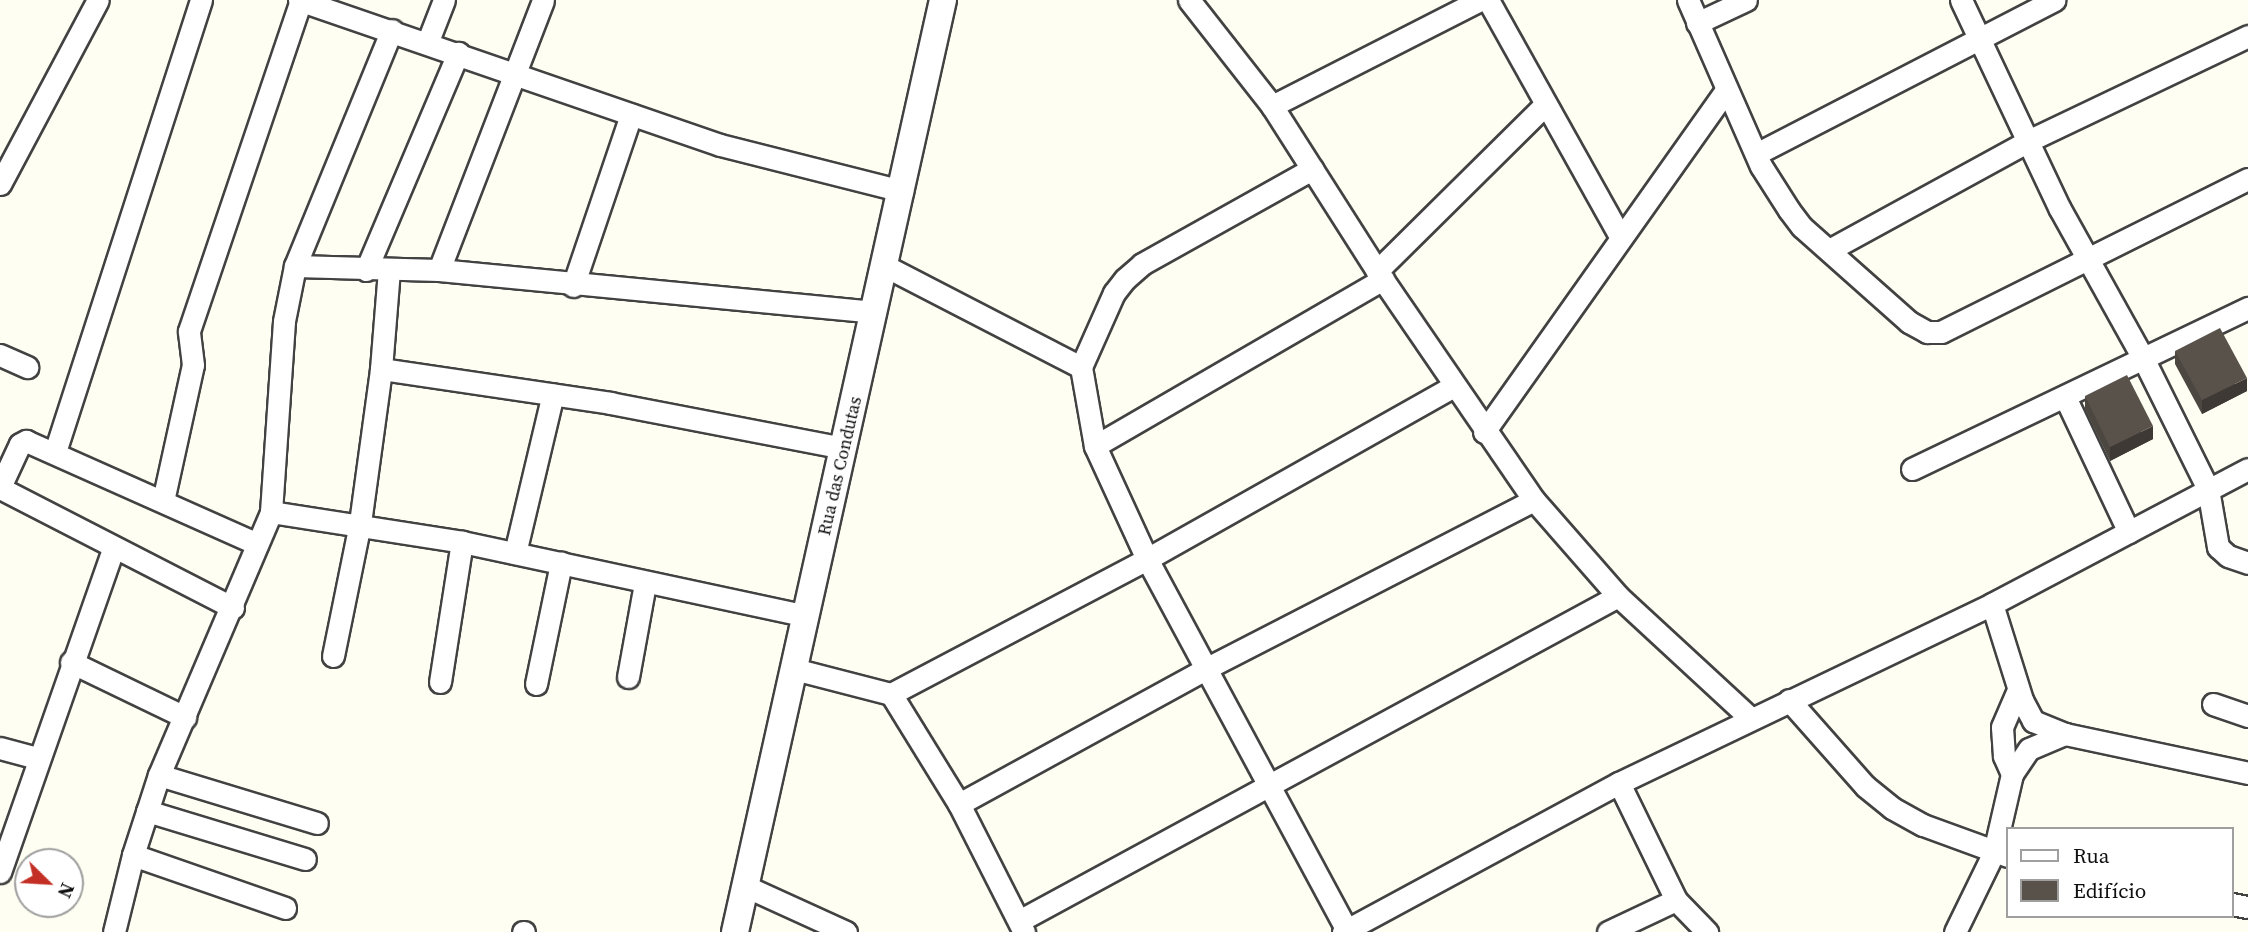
<!DOCTYPE html>
<html>
<head>
<meta charset="utf-8">
<style>
	body { margin:0 }
	#map { position:relative; width:2248px; height:932px; overflow:hidden; background:#fffef2; font-family:"Source Serif 4",serif }
	div>[style] { position:absolute }
	.roads { filter:drop-shadow(2px 0 #424242) drop-shadow(-2px 0 #424242) drop-shadow(0 2px #424242) drop-shadow(0 -2px #424242) }
	.minor>* { height:21px; margin:-10.5px; padding:0 10.5px; transform-origin:10.5px; border-radius:10.5px; background:#fff }
	.tertiary>* { height:26px; margin:-13px; padding:0 13px; transform-origin:13px; border-radius:13px; background:#fff }
	.wall>* { inset:0; background:#4c4740 }
	.shaded-wall>* { inset:0; background:#3e3934 }
	.building>* { inset:0; background:#58524b }
	span { translate:-50% -50%; white-space:nowrap; text-align:center; line-height:1.15; -webkit-text-stroke:7px #fff; paint-order:stroke }
	.street-label { font-size:18px; color:#0f0f0f }
	.legend { position:absolute; left:2006px; top:827px; width:228px; height:91px; box-sizing:border-box; background:#fff; border:2px solid #9f9f9f; margin:0; padding:9px 12px; list-style:none; font-size:21px; color:#0f0f0f }
	.legend li { display:flex; align-items:center; gap:14px; height:35px }
	.legend b { width:35px; border:2px solid #9f9f9f }
	.north { position:absolute; left:14px; top:848px; width:70px; height:70px; box-sizing:border-box; background:#fff; border:2px solid #9f9f9f; border-radius:50%; rotate:114deg; font-size:19px; font-weight:700; line-height:28px; text-align:center; color:#0f0f0f }
	.north::after { content:''; display:block; margin:auto; width:24px; height:32px; background:#c32f24; clip-path:polygon(50% 0,100% 100%,50% 72%,0 100%) }
</style>
</head>
<body>
<div id="map">
	<div class="roads">
		<div class="minor">
			<div style="left:299px;top:0;width:445px;rotate:19deg"></div>
			<div style="left:720px;top:145px;width:188px;rotate:14.2deg"></div>
			<div style="left:1189px;top:0;width:135px;rotate:51.9deg"></div>
			<div style="left:1272px;top:106px;width:196px;rotate:57.5deg"></div>
			<div style="left:1377px;top:271px;width:278px;rotate:55.6deg"></div>
			<div style="left:1534px;top:500px;width:128px;rotate:48.8deg"></div>
			<div style="left:1618px;top:596px;width:180px;rotate:42.7deg"></div>
			<div style="left:1488px;top:0;width:270px;rotate:60.8deg"></div>
			<div style="left:1688px;top:0;width:181px;rotate:66.3deg"></div>
			<div style="left:1761px;top:166px;width:52px;rotate:57.5deg"></div>
			<div style="left:1789px;top:210px;width:21px;rotate:53deg"></div>
			<div style="left:1802px;top:227px;width:143px;rotate:41.6deg"></div>
			<div style="left:1909px;top:322px;width:21px;rotate:29deg"></div>
			<div style="left:1927px;top:332px;width:14px"></div>
			<div style="left:1941px;top:332px;width:343px;rotate:-26.5deg"></div>
			<div style="left:1961px;top:0;width:231px;rotate:64.7deg"></div>
			<div style="left:2060px;top:209px;width:173px;rotate:60.9deg"></div>
			<div style="left:2144px;top:360px;width:144px;rotate:63.6deg"></div>
			<div style="left:2208px;top:489px;width:59px;rotate:80.2deg"></div>
			<div style="left:2218px;top:547px;width:13px;rotate:42deg"></div>
			<div style="left:2228px;top:556px;width:21px;rotate:19deg"></div>
			<div style="left:1697px;top:23px;width:54px;rotate:-25.1deg"></div>
			<div style="left:428px;top:41px;width:44px;rotate:-68.7deg"></div>
			<div style="left:1272px;top:106px;width:233px;rotate:-27deg"></div>
			<div style="left:1756px;top:154px;width:336px;rotate:-27.3deg"></div>
			<div style="left:0;top:184px;width:208px;rotate:-62deg"></div>
			<div style="left:1831px;top:249px;width:225px;rotate:-28.7deg"></div>
			<div style="left:2028px;top:141px;width:244px;rotate:-25.5deg"></div>
			<div style="left:295px;top:266px;width:144px;rotate:1.6deg"></div>
			<div style="left:439px;top:270px;width:437px;rotate:5.5deg"></div>
			<div style="left:885px;top:266px;width:220px;rotate:27.3deg"></div>
			<div style="left:1081px;top:367px;width:80px;rotate:80deg"></div>
			<div style="left:1095px;top:446px;width:124px;rotate:65.3deg"></div>
			<div style="left:1147px;top:559px;width:424px;rotate:61.7deg"></div>
			<div style="left:366px;top:270px;width:236px;rotate:-67deg"></div>
			<div style="left:439px;top:270px;width:289px;rotate:-68.9deg"></div>
			<div style="left:1377px;top:271px;width:235px;rotate:-44.7deg"></div>
			<div style="left:573px;top:286px;width:181px;rotate:-71.3deg"></div>
			<div style="left:0;top:355px;width:30px;rotate:24deg"></div>
			<div style="left:1081px;top:367px;width:81px;rotate:-66deg"></div>
			<div style="left:1114px;top:293px;width:18px;rotate:-52deg"></div>
			<div style="left:1125px;top:279px;width:23px;rotate:-41deg"></div>
			<div style="left:1142px;top:264px;width:195px;rotate:-29.2deg"></div>
			<div style="left:381px;top:369px;width:232px;rotate:8.4deg"></div>
			<div style="left:610px;top:403px;width:238px;rotate:10.9deg"></div>
			<div style="left:2066px;top:399px;width:147px;rotate:64.7deg"></div>
			<div style="left:1484px;top:432px;width:418px;rotate:-54.7deg"></div>
			<div style="left:1095px;top:446px;width:333px;rotate:-30.1deg"></div>
			<div style="left:55px;top:452px;width:475px;rotate:-72.1deg"></div>
			<div style="left:1912px;top:469px;width:373px;rotate:-25.6deg"></div>
			<div style="left:0;top:487px;width:47px;rotate:-65.1deg"></div>
			<div style="left:20px;top:444px;width:7px;rotate:-27deg"></div>
			<div style="left:26px;top:441px;width:253px;rotate:24deg"></div>
			<div style="left:0;top:488px;width:262px;rotate:27.2deg"></div>
			<div style="left:163px;top:501px;width:139px;rotate:-77.6deg"></div>
			<div style="left:193px;top:365px;width:34px;rotate:-97deg"></div>
			<div style="left:189px;top:331px;width:348px;rotate:-71.3deg"></div>
			<div style="left:271px;top:512px;width:193px;rotate:8.9deg"></div>
			<div style="left:462px;top:542px;width:352px;rotate:12.1deg"></div>
			<div style="left:515px;top:553px;width:163px;rotate:-76.6deg"></div>
			<div style="left:1992px;top:604px;width:101px;rotate:72.6deg"></div>
			<div style="left:2022px;top:700px;width:24px;rotate:62deg"></div>
			<div style="left:2033px;top:721px;width:35px;rotate:22deg"></div>
			<div style="left:2065px;top:734px;width:187px;rotate:12deg"></div>
			<div style="left:333px;top:656px;width:136px;rotate:-78.5deg"></div>
			<div style="left:360px;top:523px;width:155px;rotate:-82.2deg"></div>
			<div style="left:381px;top:369px;width:99px;rotate:-85.4deg"></div>
			<div style="left:71px;top:662px;width:127px;rotate:25.8deg"></div>
			<div style="left:794px;top:669px;width:100px;rotate:14.5deg"></div>
			<div style="left:891px;top:694px;width:129px;rotate:58.3deg"></div>
			<div style="left:959px;top:804px;width:144px;rotate:63.1deg"></div>
			<div style="left:628px;top:677px;width:96px;rotate:-79.7deg"></div>
			<div style="left:440px;top:682px;width:142px;rotate:-81.1deg"></div>
			<div style="left:536px;top:684px;width:124px;rotate:-78.3deg"></div>
			<div style="left:891px;top:694px;width:289px;rotate:-27.8deg"></div>
			<div style="left:1147px;top:559px;width:352px;rotate:-29.4deg"></div>
			<div style="left:1789px;top:700px;width:115px;rotate:48.5deg"></div>
			<div style="left:1865px;top:786px;width:35px;rotate:39deg"></div>
			<div style="left:1892px;top:808px;width:35px;rotate:29deg"></div>
			<div style="left:1923px;top:825px;width:90px;rotate:20deg"></div>
			<div style="left:2213px;top:704px;width:37px;rotate:19deg"></div>
			<div style="left:0;top:748px;width:39px;rotate:15deg"></div>
			<div style="left:2012px;top:774px;width:20px;rotate:-114deg"></div>
			<div style="left:2004px;top:756px;width:29px;rotate:-94deg"></div>
			<div style="left:2002px;top:727px;width:40px;rotate:-66.6deg"></div>
			<div style="left:159px;top:775px;width:165px;rotate:16.9deg"></div>
			<div style="left:1619px;top:783px;width:130px;rotate:64deg"></div>
			<div style="left:1676px;top:900px;width:45px;rotate:45.9deg"></div>
			<div style="left:959px;top:804px;width:285px;rotate:-28.7deg"></div>
			<div style="left:1209px;top:667px;width:365px;rotate:-27.2deg"></div>
			<div style="left:147px;top:811px;width:165px;rotate:16.9deg"></div>
			<div style="left:133px;top:855px;width:161px;rotate:19.2deg"></div>
			<div style="left:0;top:872px;width:342px;rotate:-70.7deg"></div>
			<div style="left:745px;top:886px;width:111px;rotate:24.5deg"></div>
			<div style="left:2232px;top:904px;width:16px;rotate:11deg"></div>
			<div style="left:1019px;top:921px;width:681px;rotate:-28.48deg"></div>
			<div style="left:114px;top:932px;width:79px;rotate:-76.1deg"></div>
			<div style="left:133px;top:855px;width:84px;rotate:-72deg"></div>
			<div style="left:159px;top:775px;width:286px;rotate:-66.9deg"></div>
			<div style="left:271px;top:512px;width:191px;rotate:-86.1deg"></div>
			<div style="left:284px;top:321px;width:56px;rotate:-78.7deg"></div>
			<div style="left:295px;top:266px;width:255px;rotate:-67.7deg"></div>
			<div style="left:523px;top:932px;width:1px"></div>
			<div style="left:1343px;top:932px;width:314px;rotate:-28.4deg"></div>
			<div style="left:1619px;top:783px;width:414px;rotate:-25.6deg"></div>
			<div style="left:1992px;top:604px;width:289px;rotate:-27.8deg"></div>
			<div style="left:1608px;top:932px;width:75px;rotate:-25.2deg"></div>
			<div style="left:1955px;top:932px;width:89px;rotate:-64deg"></div>
			<div style="left:1994px;top:852px;width:80px;rotate:-77deg"></div>
			<div style="left:2012px;top:774px;width:30px;rotate:-56deg"></div>
			<div style="left:2029px;top:749px;width:39px;rotate:-23deg"></div>
		</div>
		<div class="tertiary">
			<div style="left:735px;top:932px;width:955px;rotate:-77.42deg"></div>
		</div>
	</div>
	<div class="wall">
		<div style="clip-path:polygon(2175px 351px,2247px 391px,2202px 414px,2175px 364px)"></div>
		<div style="clip-path:polygon(2085px 396px,2153px 439px,2110px 461px,2085px 409px)"></div>
	</div>
	<div class="shaded-wall">
		<div style="clip-path:polygon(2247px 378px,2247px 391px,2202px 414px,2202px 400px)"></div>
		<div style="clip-path:polygon(2153px 426px,2153px 439px,2110px 461px,2110px 447px)"></div>
	</div>
	<div class="building">
		<div style="clip-path:polygon(2220px 328px,2247px 378px,2202px 400px,2175px 351px)"></div>
		<div style="clip-path:polygon(2127px 375px,2153px 426px,2110px 447px,2085px 396px)"></div>
	</div>
	<div class="street-label">
		<span style="left:840px;top:466px;rotate:-77deg">Rua das Condutas</span>
	</div>
	<ul class="legend">
	<li><b style="height:9px;background:#fff"></b>Rua</li>
	<li><b style="height:19px;background:#58524b"></b>Edifício</li>
	</ul>
	<div class="north">N</div>
</div>
</body>
</html>
